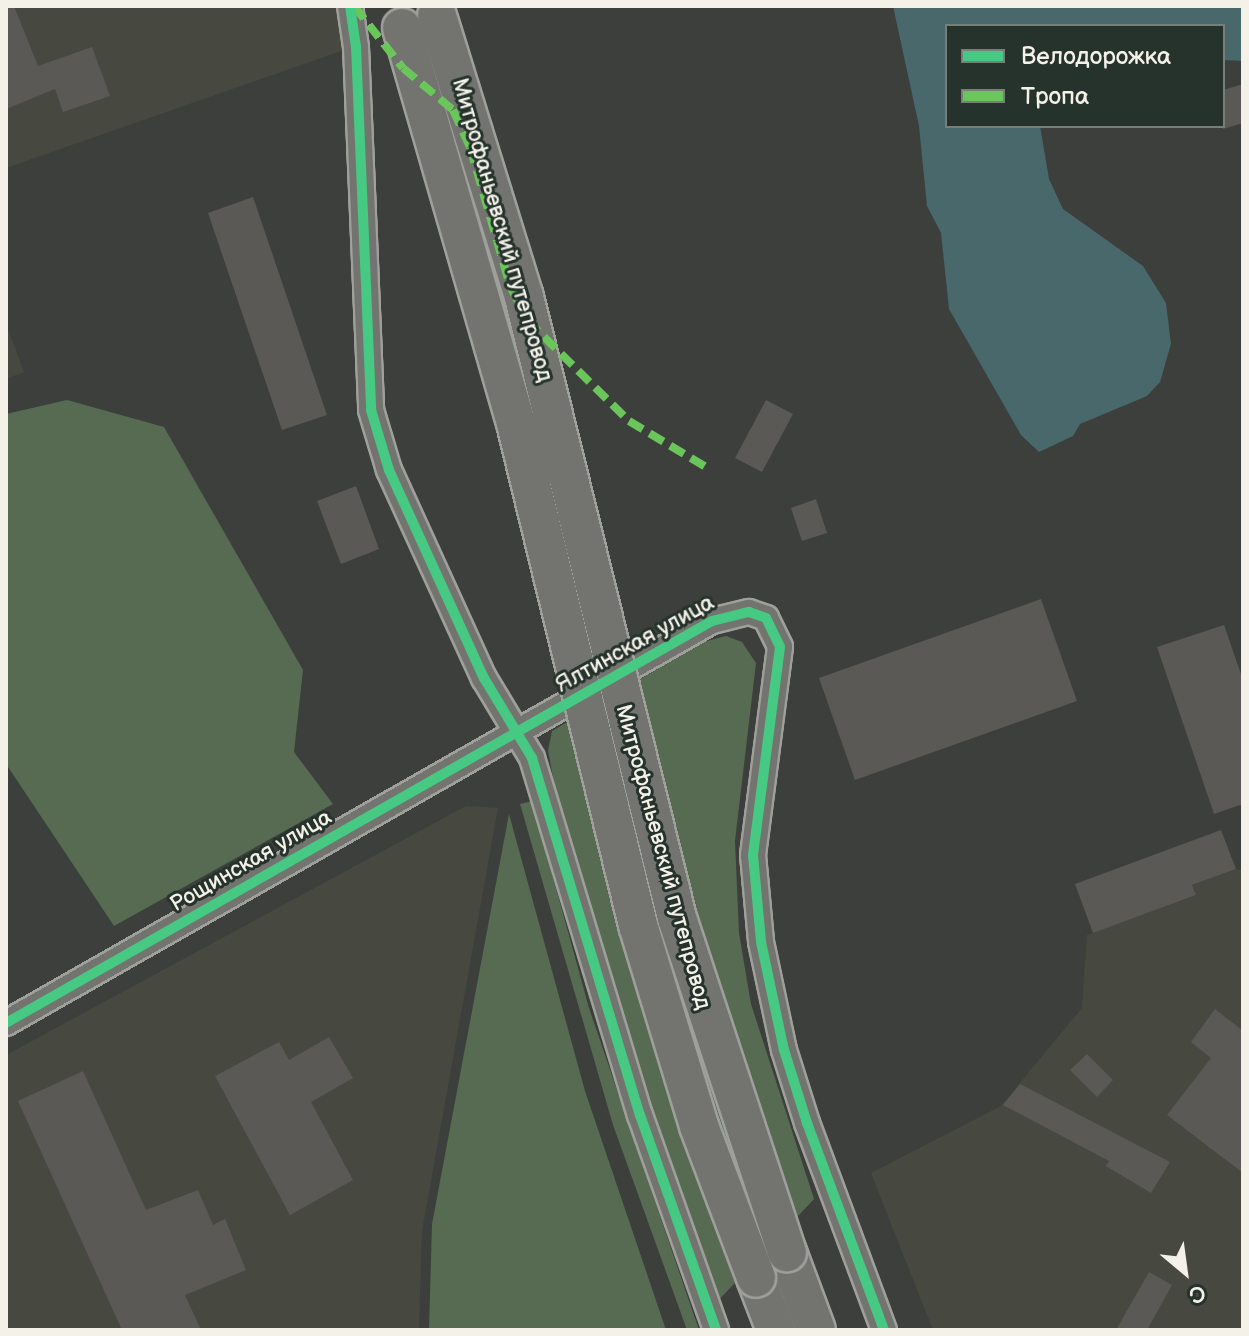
<!DOCTYPE html>
<html>
<head>
<meta charset="utf-8">
<style>
	body { margin:0 }
	#map { position:relative; width:1249px; height:1336px; overflow:hidden; background:#3c3f3b; font-family:"Balsamiq Sans",sans-serif }
	div>[style] { position:absolute }
	.built>* { inset:0; background:#474940 }
	.green>* { inset:0; background:#566b52 }
	.water>* { inset:0; background:#48686b }
	.building>* { inset:0; background:#5a5955 }
	.roads { filter:drop-shadow(2px 0 #9fa09c) drop-shadow(-2px 0 #9fa09c) drop-shadow(0 2px #9fa09c) drop-shadow(0 -2px #9fa09c) }
	.minor>* { height:24px; margin:-12px; padding:0 12px; transform-origin:12px; border-radius:12px; background:#737470 }
	.primary>* { height:38px; margin:-19px; padding:0 19px; transform-origin:19px; border-radius:19px; background:#737470 }
	.bridges { filter:drop-shadow(2px 0 #9fa09c) drop-shadow(-2px 0 #9fa09c) drop-shadow(0 2px #9fa09c) drop-shadow(0 -2px #9fa09c) }
	.primary-bridge>* { height:38px; margin:-19px; padding:0 19px; transform-origin:19px; border-radius:19px; background:#737470 }
	.quiet>* { height:8px; margin-top:-4px; transform-origin:0; background:repeating-linear-gradient(90deg,#6ac65a 0 16px,transparent 0 24px) }
	.cycleway>* { height:10px; margin:-5px; padding:0 5px; transform-origin:5px; border-radius:5px; background:#46c982 }
	span { translate:-50% -50%; white-space:nowrap; text-align:center; line-height:1.15; -webkit-text-stroke:6px #26332d; paint-order:stroke }
	.street-label { font-size:22px; color:#f4f1e8 }
	.frame { position:absolute; inset:0; border:8px solid #f4f1e8; pointer-events:none }
	.legend { position:absolute; left:945px; top:24px; width:280px; height:104px; box-sizing:border-box; background:#26332d; border:2px solid #787f78; margin:0; padding:10px 14px; list-style:none; font-size:24px; color:#f4f1e8 }
	.legend li { display:flex; align-items:center; gap:16px; height:40px }
	.legend b { width:40px; border:2px solid #787f78 }
	.north { position:absolute; left:1145px; top:1232px; width:80px; height:80px; -webkit-text-stroke:6px #26332d; paint-order:stroke; rotate:151deg; font-size:22px; font-weight:700; line-height:32px; text-align:center; color:#f4f1e8 }
	.north::after { content:''; display:block; margin:auto; width:28px; height:36px; background:#f4f1e8; clip-path:polygon(50% 0,100% 100%,50% 72%,0 100%) }
</style>
</head>
<body>
<div id="map">
	<div class="built">
		<div style="clip-path:polygon(6px 6px,336px 6px,347px 49px,6px 168px)"></div>
		<div style="clip-path:polygon(6px 324px,24px 372px,6px 379px)"></div>
		<div style="clip-path:polygon(466px 806px,498px 808px,422px 1231px,419px 1330px,6px 1330px,6px 1055px)"></div>
		<div style="clip-path:polygon(1236px 869px,1243px 870px,1243px 1330px,933px 1330px,871px 1173px,1001px 1106px,1082px 1008px,1087px 935px,1196px 895px,1192px 885px)"></div>
	</div>
	<div class="green">
		<div style="clip-path:polygon(67px 400px,164px 427px,303px 670px,294px 752px,333px 804px,114px 926px,6px 764px,6px 414px)"></div>
		<div style="clip-path:polygon(726px 636px,742px 642px,756px 663px,735px 841px,739px 933px,751px 1004px,814px 1199px,715px 1304px,649px 1115px,557px 800px,548px 750px,552px 731px,703px 642px)"></div>
		<div style="clip-path:polygon(532px 801px,589px 1008px,699px 1330px,687px 1330px,613px 1125px,520px 804px)"></div>
		<div style="clip-path:polygon(509px 814px,585px 1091px,666px 1330px,429px 1330px,432px 1224px)"></div>
	</div>
	<div class="water">
		<div style="clip-path:polygon(893px 6px,1243px 6px,1243px 61px,1223px 60px,1223px 26px,947px 26px,947px 126px,1040px 126px,1049px 179px,1063px 209px,1143px 266px,1166px 303px,1171px 344px,1160px 382px,1147px 396px,1080px 424px,1073px 436px,1039px 452px,1021px 435px,949px 309px,941px 233px,927px 206px,919px 126px)"></div>
	</div>
	<div class="building">
		<div style="clip-path:polygon(6px 6px,14px 6px,38px 66px,92px 47px,110px 96px,63px 112px,55px 89px,6px 109px)"></div>
		<div style="clip-path:polygon(1243px 84px,1243px 123px,1223px 129px,1223px 90px)"></div>
		<div style="clip-path:polygon(253px 197px,327px 415px,282px 430px,208px 213px)"></div>
		<div style="clip-path:polygon(766px 400px,793px 414px,762px 472px,735px 458px)"></div>
		<div style="clip-path:polygon(356px 486px,379px 549px,341px 564px,317px 501px)"></div>
		<div style="clip-path:polygon(816px 499px,827px 533px,802px 541px,791px 508px)"></div>
		<div style="clip-path:polygon(1041px 599px,1077px 701px,855px 780px,819px 678px)"></div>
		<div style="clip-path:polygon(1224px 625px,1243px 680px,1243px 804px,1214px 814px,1157px 647px)"></div>
		<div style="clip-path:polygon(1221px 830px,1236px 869px,1192px 885px,1196px 895px,1093px 933px,1075px 884px)"></div>
		<div style="clip-path:polygon(1215px 1009px,1243px 1031px,1243px 1173px,1167px 1115px,1211px 1058px,1191px 1042px)"></div>
		<div style="clip-path:polygon(329px 1037px,353px 1078px,311px 1102px,353px 1180px,290px 1215px,215px 1076px,279px 1042px,289px 1060px)"></div>
		<div style="clip-path:polygon(1087px 1054px,1113px 1080px,1097px 1097px,1070px 1070px)"></div>
		<div style="clip-path:polygon(83px 1071px,146px 1210px,198px 1190px,213px 1225px,225px 1219px,246px 1270px,185px 1295px,201px 1330px,122px 1330px,18px 1101px)"></div>
		<div style="clip-path:polygon(1020px 1084px,1170px 1162px,1151px 1193px,1106px 1166px,1109px 1161px,1003px 1105px)"></div>
		<div style="clip-path:polygon(1149px 1272px,1172px 1285px,1147px 1330px,1116px 1330px)"></div>
	</div>
	<div class="roads">
		<div class="minor">
			<div style="left:350px;top:6px;width:41px;rotate:81.7deg"></div>
			<div style="left:356px;top:47px;width:363px;rotate:87.6deg"></div>
			<div style="left:371px;top:410px;width:63px;rotate:73.3deg"></div>
			<div style="left:389px;top:470px;width:229px;rotate:65.5deg"></div>
			<div style="left:484px;top:678px;width:93px;rotate:59deg"></div>
			<div style="left:532px;top:758px;width:373px;rotate:73.2deg"></div>
			<div style="left:640px;top:1115px;width:228px;rotate:70.5deg"></div>
			<div style="left:6px;top:1023px;width:812px;rotate:-29.66deg"></div>
			<div style="left:712px;top:621px;width:38px;rotate:-14deg"></div>
			<div style="left:749px;top:612px;width:18px;rotate:19deg"></div>
			<div style="left:766px;top:618px;width:32px;rotate:64deg"></div>
			<div style="left:780px;top:647px;width:210px;rotate:97.4deg"></div>
			<div style="left:753px;top:855px;width:87px;rotate:84.7deg"></div>
			<div style="left:761px;top:942px;width:110px;rotate:78deg"></div>
			<div style="left:784px;top:1050px;width:77px;rotate:72.5deg"></div>
			<div style="left:807px;top:1123px;width:221px;rotate:69.6deg"></div>
		</div>
		<div class="primary">
			<div style="left:787px;top:1252px;width:83px;rotate:69.6deg"></div>
			<div style="left:756px;top:1278px;width:56px;rotate:69deg"></div>
		</div>
	</div>
	<div class="bridges">
		<div class="primary-bridge">
			<div style="left:437px;top:16px;width:294px;rotate:72.8deg"></div>
			<div style="left:524px;top:297px;width:640px;rotate:76.16deg"></div>
			<div style="left:677px;top:918px;width:352px;rotate:71.8deg"></div>
			<div style="left:402px;top:28px;width:411px;rotate:73.9deg"></div>
			<div style="left:516px;top:423px;width:517px;rotate:76.34deg"></div>
			<div style="left:638px;top:925px;width:210px;rotate:73.1deg"></div>
			<div style="left:699px;top:1126px;width:162px;rotate:69.4deg"></div>
		</div>
	</div>
	<div class="quiet">
		<div style="left:354px;top:6px;width:79px;rotate:51.7deg"></div>
		<div style="left:403px;top:68px;width:65px;rotate:40deg"></div>
		<div style="left:453px;top:110px;width:41px;rotate:65.3deg"></div>
		<div style="left:470px;top:147px;width:145px;rotate:73.9deg"></div>
		<div style="left:510px;top:286px;width:38px;rotate:63deg"></div>
		<div style="left:527px;top:320px;width:144px;rotate:44.7deg"></div>
		<div style="left:629px;top:421px;width:96px;rotate:30.9deg"></div>
	</div>
	<div class="cycleway">
		<div style="left:350px;top:6px;width:41px;rotate:81.7deg"></div>
		<div style="left:356px;top:47px;width:363px;rotate:87.6deg"></div>
		<div style="left:371px;top:410px;width:63px;rotate:73.3deg"></div>
		<div style="left:389px;top:470px;width:229px;rotate:65.5deg"></div>
		<div style="left:484px;top:678px;width:93px;rotate:59deg"></div>
		<div style="left:532px;top:758px;width:373px;rotate:73.2deg"></div>
		<div style="left:640px;top:1115px;width:228px;rotate:70.5deg"></div>
		<div style="left:6px;top:1023px;width:812px;rotate:-29.66deg"></div>
		<div style="left:712px;top:621px;width:38px;rotate:-14deg"></div>
		<div style="left:749px;top:612px;width:18px;rotate:19deg"></div>
		<div style="left:766px;top:618px;width:32px;rotate:64deg"></div>
		<div style="left:780px;top:647px;width:210px;rotate:97.4deg"></div>
		<div style="left:753px;top:855px;width:87px;rotate:84.7deg"></div>
		<div style="left:761px;top:942px;width:110px;rotate:78deg"></div>
		<div style="left:784px;top:1050px;width:77px;rotate:72.5deg"></div>
		<div style="left:807px;top:1123px;width:221px;rotate:69.6deg"></div>
	</div>
	<div class="street-label">
		<span style="left:502px;top:230px;rotate:74deg">Митрофаньевский путепровод</span>
		<span style="left:635px;top:644px;rotate:-29deg">Ялтинская улица</span>
		<span style="left:663px;top:857px;rotate:75deg">Митрофаньевский путепровод</span>
		<span style="left:251px;top:861px;rotate:-30deg">Рощинская улица</span>
	</div>
	<div class="frame"></div>
	<ul class="legend">
	<li><b style="height:10px;background:#46c982"></b>Велодорожка</li>
	<li><b style="height:10px;background:#6ac65a"></b>Тропа</li>
	</ul>
	<div class="north">С</div>
</div>
</body>
</html>
